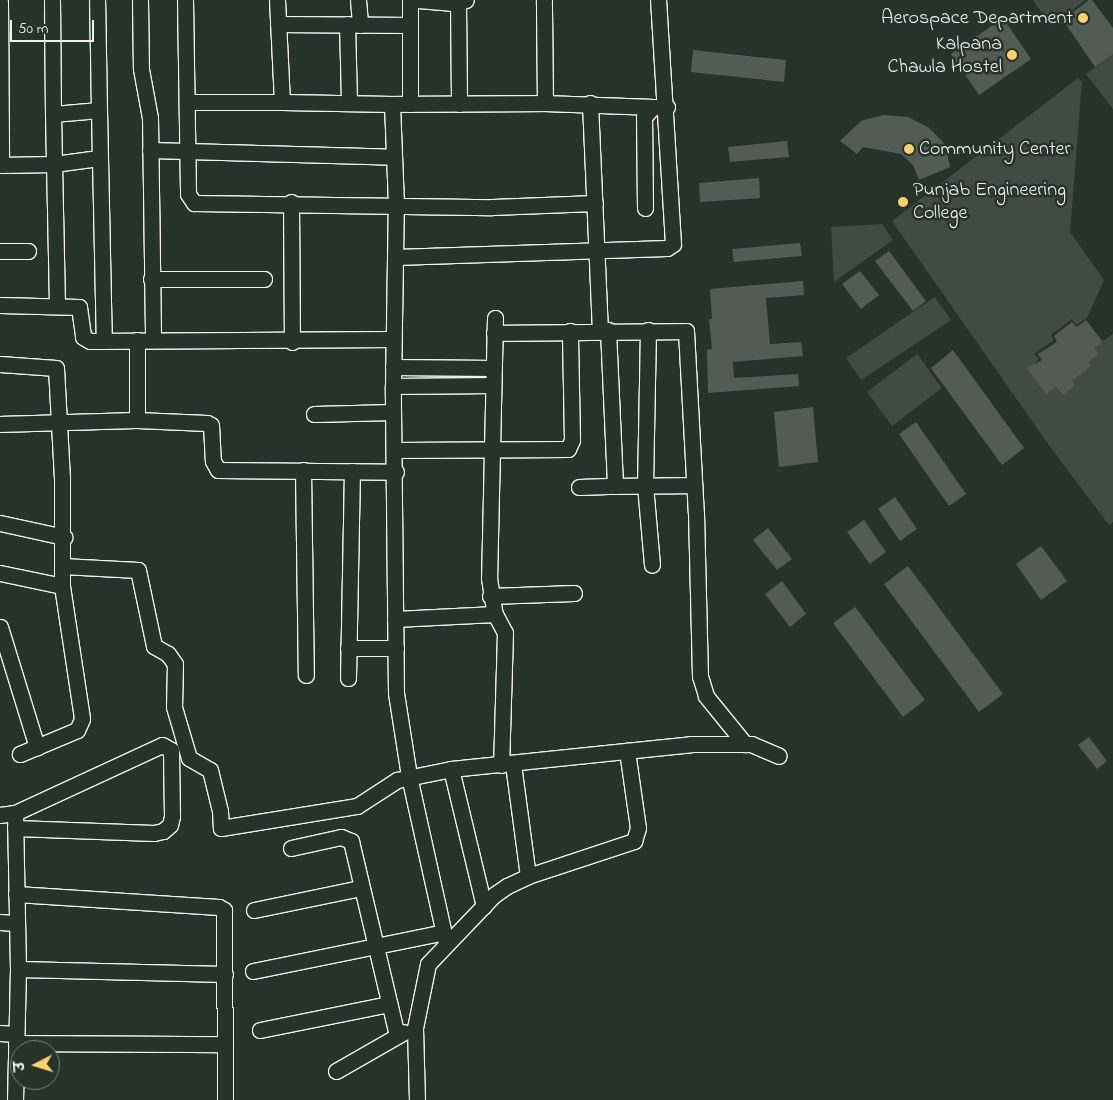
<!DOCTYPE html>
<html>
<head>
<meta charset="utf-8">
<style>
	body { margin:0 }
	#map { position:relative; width:1113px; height:1100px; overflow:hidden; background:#26332d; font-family:"Indie Flower","Playpen Sans Deva",sans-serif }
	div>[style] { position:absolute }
	.green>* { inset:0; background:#414b45 }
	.building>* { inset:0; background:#525c55 }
	.roads { filter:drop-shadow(1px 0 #f4f1e8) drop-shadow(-1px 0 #f4f1e8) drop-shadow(0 1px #f4f1e8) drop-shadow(0 -1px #f4f1e8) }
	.minor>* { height:15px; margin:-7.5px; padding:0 7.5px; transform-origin:7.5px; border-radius:7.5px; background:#26332d }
	.dots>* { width:14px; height:14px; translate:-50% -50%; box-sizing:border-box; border:2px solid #26332d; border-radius:50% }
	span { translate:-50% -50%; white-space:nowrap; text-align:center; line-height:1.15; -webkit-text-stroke:5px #26332d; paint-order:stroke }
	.poi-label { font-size:20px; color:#f4f1e8 }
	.right { translate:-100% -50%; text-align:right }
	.left { translate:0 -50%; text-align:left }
	.north { position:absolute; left:10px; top:1040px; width:50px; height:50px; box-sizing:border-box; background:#26332d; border:1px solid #787f78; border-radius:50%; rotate:265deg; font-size:14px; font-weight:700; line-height:20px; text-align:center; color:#f4f1e8 }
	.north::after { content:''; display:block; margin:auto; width:18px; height:22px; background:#ffd166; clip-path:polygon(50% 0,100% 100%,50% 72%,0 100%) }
	.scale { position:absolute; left:10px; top:20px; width:84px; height:22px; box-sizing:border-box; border:2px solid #f4f1e8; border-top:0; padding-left:6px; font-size:15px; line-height:18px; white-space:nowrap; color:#f4f1e8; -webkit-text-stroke:4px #26332d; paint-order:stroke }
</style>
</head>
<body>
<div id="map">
	<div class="green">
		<div style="clip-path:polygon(1033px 0,1085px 0,1051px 26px)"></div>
		<div style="clip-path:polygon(1113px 54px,1113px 109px,1086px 74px)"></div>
		<div style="clip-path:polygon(1078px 78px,1082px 82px,1070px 232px,1104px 280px,1087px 318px,1076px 325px,1072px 319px,1051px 335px,1054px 340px,1034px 354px,1039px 359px,1030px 369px,1070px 381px,1092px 348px,1113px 334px,1113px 522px,1109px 525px,1051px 448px,892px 221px)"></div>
		<div style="clip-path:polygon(882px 224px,893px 240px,834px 282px,831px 227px)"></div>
		<div style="clip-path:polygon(935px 297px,951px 320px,861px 380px,846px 358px)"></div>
		<div style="clip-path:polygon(917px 354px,942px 388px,892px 426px,867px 392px)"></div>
	</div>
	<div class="building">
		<div style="clip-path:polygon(1089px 0,1092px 0,1113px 28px,1113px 54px,1095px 67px,1063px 20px)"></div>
		<div style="clip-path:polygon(1003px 18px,1031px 59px,979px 95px,951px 54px)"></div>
		<div style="clip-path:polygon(693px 50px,786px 60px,784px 82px,691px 72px)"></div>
		<div style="clip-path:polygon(883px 115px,908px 117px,928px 127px,945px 144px,950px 167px,919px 180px,913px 165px,901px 154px,863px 147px,857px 154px,840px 141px,861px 121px)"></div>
		<div style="clip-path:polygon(787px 141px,789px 157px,730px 162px,728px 147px)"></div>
		<div style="clip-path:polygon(759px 178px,760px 198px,700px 202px,699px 183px)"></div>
		<div style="clip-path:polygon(800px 243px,802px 256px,734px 262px,732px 249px)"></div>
		<div style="clip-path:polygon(889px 251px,926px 301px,913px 311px,875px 261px)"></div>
		<div style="clip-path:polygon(860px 271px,879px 295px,861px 309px,842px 284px)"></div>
		<div style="clip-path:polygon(803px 281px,804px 295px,766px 298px,770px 344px,801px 342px,803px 356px,733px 362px,734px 378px,798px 374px,799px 386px,708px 393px,707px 350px,712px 349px,709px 319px,712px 319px,710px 289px)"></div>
		<div style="clip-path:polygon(1086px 320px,1103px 342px,1094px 348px,1099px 354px,1088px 362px,1091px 366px,1072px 381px,1075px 386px,1063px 395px,1056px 387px,1046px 394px,1027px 368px,1042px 360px,1038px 354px,1057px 342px,1054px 336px,1072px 322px,1077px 327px)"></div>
		<div style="clip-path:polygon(953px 350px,1024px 448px,1002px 465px,931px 368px)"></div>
		<div style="clip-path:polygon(813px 407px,818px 462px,779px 467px,774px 412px)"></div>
		<div style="clip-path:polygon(916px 422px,966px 494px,949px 506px,899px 434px)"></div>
		<div style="clip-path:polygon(895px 497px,917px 529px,900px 541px,878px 509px)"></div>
		<div style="clip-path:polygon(864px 520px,886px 552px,870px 564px,847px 532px)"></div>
		<div style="clip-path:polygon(768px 528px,792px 559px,777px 570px,753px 540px)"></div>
		<div style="clip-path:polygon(1041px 546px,1067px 581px,1041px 600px,1016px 564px)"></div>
		<div style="clip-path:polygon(908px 566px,1003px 694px,979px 712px,884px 584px)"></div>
		<div style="clip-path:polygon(782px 581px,806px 614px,790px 627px,765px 594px)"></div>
		<div style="clip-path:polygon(855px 607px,925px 700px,903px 717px,833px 623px)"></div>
		<div style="clip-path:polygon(1089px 737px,1107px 761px,1097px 769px,1078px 745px)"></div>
	</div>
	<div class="roads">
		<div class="minor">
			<div style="left:52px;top:0;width:114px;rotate:89.5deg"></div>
			<div style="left:53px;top:114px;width:46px;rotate:-5deg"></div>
			<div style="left:99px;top:110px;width:110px;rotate:-91deg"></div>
			<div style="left:140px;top:0;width:69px;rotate:89.2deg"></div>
			<div style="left:141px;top:69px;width:50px;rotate:79.6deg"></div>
			<div style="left:150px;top:118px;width:221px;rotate:89.2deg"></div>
			<div style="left:185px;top:0;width:194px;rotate:89.1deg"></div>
			<div style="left:188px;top:194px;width:11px;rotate:56deg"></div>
			<div style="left:194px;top:203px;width:298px;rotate:0.8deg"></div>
			<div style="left:492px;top:207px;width:103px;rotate:-2.2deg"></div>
			<div style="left:277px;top:0;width:102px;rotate:87.2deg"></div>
			<div style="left:282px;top:102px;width:110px;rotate:1deg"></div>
			<div style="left:358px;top:0;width:25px;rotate:85deg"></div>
			<div style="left:418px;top:0;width:33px;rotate:5deg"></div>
			<div style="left:451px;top:3px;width:15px;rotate:-11deg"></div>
			<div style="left:0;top:2px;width:163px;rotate:89.6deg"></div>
			<div style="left:458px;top:3px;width:101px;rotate:89.4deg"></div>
			<div style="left:278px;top:24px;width:132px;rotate:0.4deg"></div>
			<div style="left:347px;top:24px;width:79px;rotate:88.5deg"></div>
			<div style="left:188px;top:102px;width:94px"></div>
			<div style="left:545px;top:103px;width:108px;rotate:2.1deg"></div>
			<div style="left:590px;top:103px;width:228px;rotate:87.5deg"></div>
			<div style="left:410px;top:104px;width:104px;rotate:-90deg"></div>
			<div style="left:99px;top:110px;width:231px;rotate:88.8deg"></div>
			<div style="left:53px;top:114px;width:192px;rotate:88.8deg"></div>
			<div style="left:150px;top:150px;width:244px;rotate:1.6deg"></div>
			<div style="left:0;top:165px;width:54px;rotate:-1.1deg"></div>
			<div style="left:54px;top:164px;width:45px;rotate:-7.6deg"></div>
			<div style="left:291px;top:202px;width:140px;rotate:89.6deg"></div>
			<div style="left:645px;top:208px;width:91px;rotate:-90.6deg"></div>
			<div style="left:644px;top:117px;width:13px;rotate:-48deg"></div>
			<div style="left:653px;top:107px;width:14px"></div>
			<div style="left:0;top:251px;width:28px"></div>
			<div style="left:395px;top:257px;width:272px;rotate:-1.9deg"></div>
			<div style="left:667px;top:248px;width:7px;rotate:-34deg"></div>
			<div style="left:673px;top:244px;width:244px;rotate:-93.5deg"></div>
			<div style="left:151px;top:279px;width:113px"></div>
			<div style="left:0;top:305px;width:79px;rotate:1.5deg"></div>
			<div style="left:79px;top:307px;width:30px;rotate:82deg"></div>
			<div style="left:83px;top:337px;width:8px;rotate:30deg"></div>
			<div style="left:90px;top:341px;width:303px;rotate:-0.4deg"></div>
			<div style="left:495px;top:318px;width:260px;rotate:91.3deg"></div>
			<div style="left:489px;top:578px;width:36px;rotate:81deg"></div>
			<div style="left:495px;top:614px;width:21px;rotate:62deg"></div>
			<div style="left:505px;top:633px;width:132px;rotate:91.7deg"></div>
			<div style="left:608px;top:330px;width:156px;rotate:87.4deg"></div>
			<div style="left:615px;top:486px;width:79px;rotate:-0.7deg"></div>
			<div style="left:648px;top:330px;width:155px;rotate:91.1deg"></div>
			<div style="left:645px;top:485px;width:80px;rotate:85deg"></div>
			<div style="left:494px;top:333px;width:192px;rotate:-0.6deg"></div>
			<div style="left:686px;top:331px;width:182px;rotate:86.9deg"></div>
			<div style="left:696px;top:513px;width:163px;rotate:88.6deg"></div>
			<div style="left:700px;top:676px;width:21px;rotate:73deg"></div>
			<div style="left:706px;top:696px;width:62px;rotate:50.9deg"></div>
			<div style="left:137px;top:340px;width:80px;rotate:90deg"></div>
			<div style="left:137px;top:420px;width:70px;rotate:2.5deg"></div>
			<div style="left:207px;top:423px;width:4px;rotate:27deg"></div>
			<div style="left:211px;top:425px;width:36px;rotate:87deg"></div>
			<div style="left:213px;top:461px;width:10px;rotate:61deg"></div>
			<div style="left:218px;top:470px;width:178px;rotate:0.6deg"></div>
			<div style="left:0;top:364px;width:56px;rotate:4.1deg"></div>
			<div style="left:56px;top:368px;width:110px;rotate:86.9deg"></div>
			<div style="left:62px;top:478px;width:108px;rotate:90deg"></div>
			<div style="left:62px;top:586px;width:134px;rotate:81.4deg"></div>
			<div style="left:82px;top:719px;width:12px;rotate:114deg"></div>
			<div style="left:77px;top:730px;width:62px;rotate:157.2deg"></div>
			<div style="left:393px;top:367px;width:100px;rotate:0.6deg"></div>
			<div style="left:393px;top:386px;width:100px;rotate:-0.6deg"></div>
			<div style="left:314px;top:414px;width:79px;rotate:-1.5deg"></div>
			<div style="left:0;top:424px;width:137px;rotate:-1.7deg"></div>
			<div style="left:395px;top:450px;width:173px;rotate:-0.3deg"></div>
			<div style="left:568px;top:449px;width:10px;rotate:-66deg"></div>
			<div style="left:572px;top:440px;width:109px;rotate:-91.1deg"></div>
			<div style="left:303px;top:470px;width:205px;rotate:89.2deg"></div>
			<div style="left:579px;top:487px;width:36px;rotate:-2deg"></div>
			<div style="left:0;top:523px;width:66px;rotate:12.3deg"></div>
			<div style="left:62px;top:566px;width:76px;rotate:3deg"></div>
			<div style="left:138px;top:570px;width:78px;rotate:78.1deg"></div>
			<div style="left:154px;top:646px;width:16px;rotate:30deg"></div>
			<div style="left:168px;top:654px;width:12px;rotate:55deg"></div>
			<div style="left:175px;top:664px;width:43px;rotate:91.3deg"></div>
			<div style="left:174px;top:707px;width:53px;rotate:73.6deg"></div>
			<div style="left:189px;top:758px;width:24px;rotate:30deg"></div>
			<div style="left:210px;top:770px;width:42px;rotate:76.3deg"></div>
			<div style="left:220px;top:811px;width:17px;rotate:87deg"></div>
			<div style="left:221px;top:828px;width:138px;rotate:-9.2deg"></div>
			<div style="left:357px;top:806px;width:48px;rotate:-33deg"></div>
			<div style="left:397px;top:780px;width:55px;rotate:-11.5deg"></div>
			<div style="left:451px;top:769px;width:241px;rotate:-5.9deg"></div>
			<div style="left:691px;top:744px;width:60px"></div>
			<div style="left:751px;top:744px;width:30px;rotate:23deg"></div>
			<div style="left:0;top:573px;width:63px;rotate:11.8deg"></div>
			<div style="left:490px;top:596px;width:84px;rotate:-2deg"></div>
			<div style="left:395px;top:619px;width:100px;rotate:-2.9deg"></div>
			<div style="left:0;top:627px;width:126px;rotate:72.9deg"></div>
			<div style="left:348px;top:648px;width:48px"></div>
			<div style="left:348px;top:678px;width:207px;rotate:-88.9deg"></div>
			<div style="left:513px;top:764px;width:113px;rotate:82.4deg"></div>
			<div style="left:451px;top:769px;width:141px;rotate:76.5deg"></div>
			<div style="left:0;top:815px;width:15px;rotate:-8deg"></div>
			<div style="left:15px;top:813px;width:156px;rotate:88.9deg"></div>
			<div style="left:18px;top:969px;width:131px;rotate:91.3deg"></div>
			<div style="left:15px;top:828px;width:139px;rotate:2.1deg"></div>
			<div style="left:154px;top:833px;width:9px;rotate:-13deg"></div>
			<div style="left:163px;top:831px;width:9px;rotate:-41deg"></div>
			<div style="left:170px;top:825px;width:9px;rotate:-77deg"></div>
			<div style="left:172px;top:816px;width:66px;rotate:-90.9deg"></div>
			<div style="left:171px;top:750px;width:10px;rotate:-151deg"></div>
			<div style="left:162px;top:745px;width:162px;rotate:155.2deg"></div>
			<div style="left:291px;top:848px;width:51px;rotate:-12.4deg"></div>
			<div style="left:341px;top:837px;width:11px;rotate:22deg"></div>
			<div style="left:351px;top:841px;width:200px;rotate:76.7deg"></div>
			<div style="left:16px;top:894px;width:203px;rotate:3.7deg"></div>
			<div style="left:219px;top:907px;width:6px;rotate:31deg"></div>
			<div style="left:224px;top:910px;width:190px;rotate:89.7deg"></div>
			<div style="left:254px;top:910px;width:108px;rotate:-11.7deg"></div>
			<div style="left:0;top:922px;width:16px;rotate:4deg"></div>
			<div style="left:446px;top:943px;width:171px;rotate:-102.5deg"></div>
			<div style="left:409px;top:776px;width:84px;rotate:-98.9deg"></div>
			<div style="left:396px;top:693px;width:307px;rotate:-90.6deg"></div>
			<div style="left:393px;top:386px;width:182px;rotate:-89.1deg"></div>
			<div style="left:396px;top:204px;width:100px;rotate:-92.3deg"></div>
			<div style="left:392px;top:104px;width:153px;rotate:-0.4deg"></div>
			<div style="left:545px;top:103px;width:103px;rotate:-90.6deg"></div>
			<div style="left:18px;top:969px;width:207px;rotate:1.4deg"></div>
			<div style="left:253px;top:971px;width:195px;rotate:-11.5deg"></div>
			<div style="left:260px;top:1030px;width:132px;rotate:-11.4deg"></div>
			<div style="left:0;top:1033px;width:16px;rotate:4deg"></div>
			<div style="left:16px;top:1043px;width:209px;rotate:0.3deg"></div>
			<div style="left:336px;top:1071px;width:78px;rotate:-29.8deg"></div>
			<div style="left:417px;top:1100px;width:72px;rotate:-91.6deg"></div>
			<div style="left:415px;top:1028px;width:65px;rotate:-78.5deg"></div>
			<div style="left:428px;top:964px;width:95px;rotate:-46.3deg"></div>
			<div style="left:494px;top:895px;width:16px;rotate:-35deg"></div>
			<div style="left:507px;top:886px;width:23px;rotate:-25deg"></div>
			<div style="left:528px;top:876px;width:112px;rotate:-18.3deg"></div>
			<div style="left:634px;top:841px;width:14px;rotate:-73deg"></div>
			<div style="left:638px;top:828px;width:78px;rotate:-98.1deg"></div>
		</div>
	</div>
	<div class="dots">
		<div style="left:1083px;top:18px;background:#ffd166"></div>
		<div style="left:1012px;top:55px;background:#ffd166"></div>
		<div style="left:909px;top:149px;background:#ffd166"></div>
		<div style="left:903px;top:202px;background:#ffd166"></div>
	</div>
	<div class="poi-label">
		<span class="right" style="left:1073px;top:18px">Aerospace Department</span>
		<span class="right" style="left:1002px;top:56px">Kalpana<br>Chawla Hostel</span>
		<span class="left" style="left:919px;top:149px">Community Center</span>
		<span class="left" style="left:913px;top:202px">Punjab Engineering<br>College</span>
	</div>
	<div class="north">उ</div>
	<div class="scale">50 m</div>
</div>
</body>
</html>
